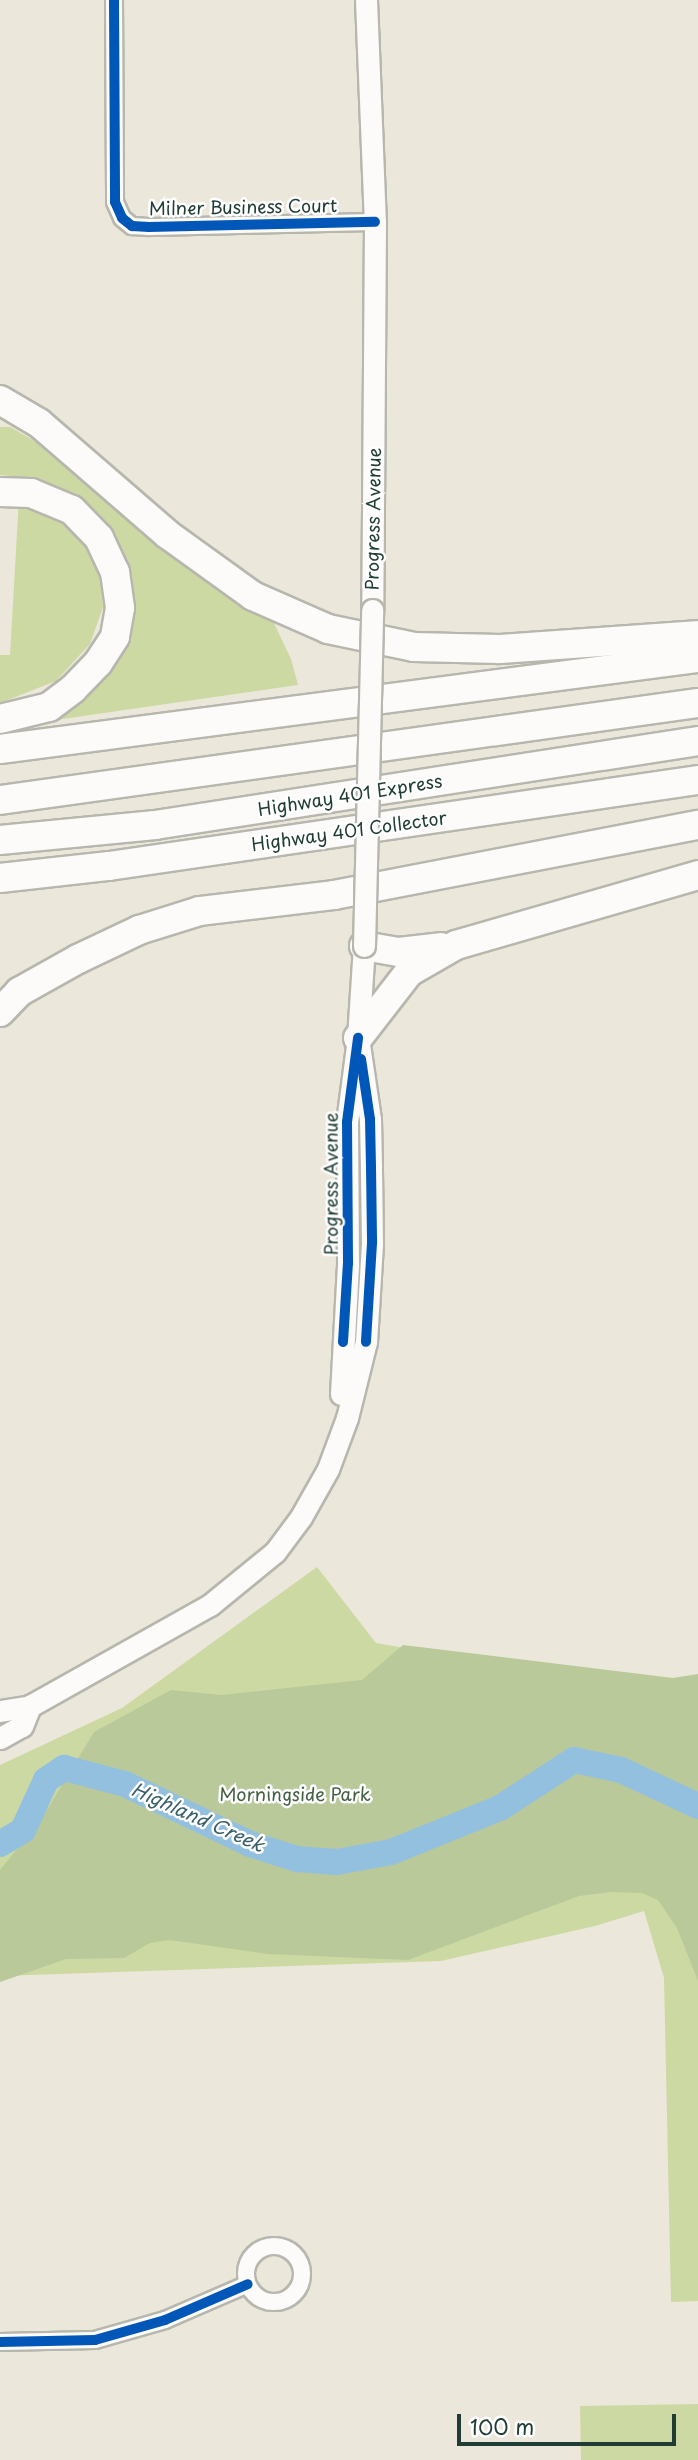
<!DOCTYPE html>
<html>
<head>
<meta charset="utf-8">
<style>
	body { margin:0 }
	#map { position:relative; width:698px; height:2460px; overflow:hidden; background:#ece7db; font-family:"Playpen Sans",sans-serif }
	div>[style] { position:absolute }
	.green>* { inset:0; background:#cdd9a2 }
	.forest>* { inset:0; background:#b9c99a }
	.river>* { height:26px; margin:-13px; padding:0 13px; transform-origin:13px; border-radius:13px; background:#94c0e0 }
	.roads { filter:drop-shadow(2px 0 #b7b7ae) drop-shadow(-2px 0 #b7b7ae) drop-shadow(0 2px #b7b7ae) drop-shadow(0 -2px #b7b7ae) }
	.street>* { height:16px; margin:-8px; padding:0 8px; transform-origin:8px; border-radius:8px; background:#fcfbfa }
	.street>.ring { margin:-8px; padding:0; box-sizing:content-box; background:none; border:16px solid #fcfbfa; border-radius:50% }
	.secondary>* { height:21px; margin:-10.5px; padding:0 10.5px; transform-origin:10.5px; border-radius:10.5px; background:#fcfbfa }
	.highway>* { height:28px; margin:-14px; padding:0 14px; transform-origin:14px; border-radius:14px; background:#fcfbfa }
	.bridges { filter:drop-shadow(2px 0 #b7b7ae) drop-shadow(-2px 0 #b7b7ae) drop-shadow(0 2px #b7b7ae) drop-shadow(0 -2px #b7b7ae) }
	.secondary-bridge>* { height:21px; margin:-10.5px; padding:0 10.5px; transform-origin:10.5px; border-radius:10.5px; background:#fcfbfa }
	.cycleway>* { height:10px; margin:-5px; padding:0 5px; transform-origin:5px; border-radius:5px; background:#0057b8 }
	span { translate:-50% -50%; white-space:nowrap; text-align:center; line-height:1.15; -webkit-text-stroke:5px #fff; paint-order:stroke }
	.street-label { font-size:18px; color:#1f3d34 }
	.park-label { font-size:18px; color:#446144 }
	.water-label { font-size:19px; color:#375f68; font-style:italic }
	.scale { position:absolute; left:457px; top:2414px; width:219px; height:32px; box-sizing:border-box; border:4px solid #1f3d34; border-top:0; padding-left:9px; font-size:21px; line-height:24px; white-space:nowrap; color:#1f3d34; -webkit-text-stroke:5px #fff; paint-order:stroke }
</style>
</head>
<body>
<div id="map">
	<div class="green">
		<div style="clip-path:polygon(0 427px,10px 427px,61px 456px,272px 619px,291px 659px,298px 685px,35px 723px,124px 619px,77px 498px,41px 479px,0 475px)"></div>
		<div style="clip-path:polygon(19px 498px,72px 521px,92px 553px,101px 578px,103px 607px,90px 644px,56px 681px,0 703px,0 655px,10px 655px)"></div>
		<div style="clip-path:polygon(317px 1567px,376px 1643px,649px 1690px,698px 1683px,698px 2301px,671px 2302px,664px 1978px,644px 1911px,595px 1926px,441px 1961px,0 1976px,0 1765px,122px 1708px)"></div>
		<div style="clip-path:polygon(698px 2404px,698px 2460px,581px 2460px,580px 2406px)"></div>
	</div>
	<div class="forest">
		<div style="clip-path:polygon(403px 1645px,673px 1678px,698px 1674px,698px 1981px,677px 1928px,658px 1900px,642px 1893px,611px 1892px,579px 1896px,408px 1960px,268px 1954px,169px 1940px,150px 1943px,124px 1958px,66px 1959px,0 1982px,0 1870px,42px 1818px,94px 1732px,171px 1690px,222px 1695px,362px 1680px)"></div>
	</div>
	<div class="river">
		<div style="left:0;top:1844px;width:27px;rotate:-31deg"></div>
		<div style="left:23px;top:1830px;width:55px;rotate:-65.3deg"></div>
		<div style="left:46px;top:1780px;width:22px;rotate:-34deg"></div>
		<div style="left:64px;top:1768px;width:63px;rotate:14.7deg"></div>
		<div style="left:125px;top:1784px;width:139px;rotate:25.6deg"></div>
		<div style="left:250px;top:1844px;width:49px;rotate:17.7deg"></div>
		<div style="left:297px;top:1859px;width:40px;rotate:4.3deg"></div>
		<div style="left:337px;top:1862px;width:55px;rotate:-10.5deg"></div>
		<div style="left:391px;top:1852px;width:118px;rotate:-22deg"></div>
		<div style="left:500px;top:1808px;width:88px;rotate:-33deg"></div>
		<div style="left:574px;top:1760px;width:48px;rotate:12deg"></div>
		<div style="left:621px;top:1770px;width:85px;rotate:25.1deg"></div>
	</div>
	<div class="roads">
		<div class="street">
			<div style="left:114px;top:0;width:202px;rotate:89.7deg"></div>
			<div style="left:115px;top:202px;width:17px;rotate:66deg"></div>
			<div style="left:122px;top:218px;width:13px;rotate:39deg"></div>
			<div style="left:132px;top:226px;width:17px;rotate:3deg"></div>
			<div style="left:149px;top:227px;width:226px;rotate:-1.3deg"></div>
			<div class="ring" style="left:246px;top:2246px;width:40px;height:40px"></div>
			<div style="left:0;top:2342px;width:95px;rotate:-1.2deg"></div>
			<div style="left:95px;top:2340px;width:73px;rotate:-15.9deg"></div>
			<div style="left:165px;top:2320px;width:90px;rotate:-23.4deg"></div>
		</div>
		<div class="secondary">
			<div style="left:366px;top:0;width:222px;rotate:87.7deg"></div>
			<div style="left:375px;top:222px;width:388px;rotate:90.4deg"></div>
			<div style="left:341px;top:1394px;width:131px;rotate:-86.9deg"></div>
			<div style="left:348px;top:1263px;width:141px;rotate:-90.4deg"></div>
			<div style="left:347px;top:1122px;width:85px;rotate:-82.5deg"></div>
			<div style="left:358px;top:1038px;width:92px;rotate:-86.3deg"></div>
			<div style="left:0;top:1711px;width:30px;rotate:-9deg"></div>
			<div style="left:30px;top:1706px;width:206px;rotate:-29.3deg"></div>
			<div style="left:210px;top:1605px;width:84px;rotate:-39.2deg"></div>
			<div style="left:275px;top:1552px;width:44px;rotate:-53.4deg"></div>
			<div style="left:301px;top:1517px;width:55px;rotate:-60.6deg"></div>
			<div style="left:328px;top:1469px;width:54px;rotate:-69.6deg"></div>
			<div style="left:347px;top:1418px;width:78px;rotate:-76deg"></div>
			<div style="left:366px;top:1342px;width:99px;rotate:-86.5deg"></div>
			<div style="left:372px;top:1243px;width:76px;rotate:-90.8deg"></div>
			<div style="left:371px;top:1167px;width:48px;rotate:-91.2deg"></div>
			<div style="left:370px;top:1119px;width:82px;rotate:-98.4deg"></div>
			<div style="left:0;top:1738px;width:25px;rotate:-29deg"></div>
			<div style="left:22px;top:1726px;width:22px;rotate:-68deg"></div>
		</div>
		<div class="highway">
			<div style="left:0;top:400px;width:45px;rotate:30.5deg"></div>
			<div style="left:39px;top:423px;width:169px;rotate:40.9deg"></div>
			<div style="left:167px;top:534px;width:106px;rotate:35.8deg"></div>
			<div style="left:253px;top:596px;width:82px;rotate:23.7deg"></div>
			<div style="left:328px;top:629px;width:88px;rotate:11.8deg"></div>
			<div style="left:414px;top:647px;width:86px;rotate:1.3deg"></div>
			<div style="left:500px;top:649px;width:198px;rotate:-4deg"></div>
			<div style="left:0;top:492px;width:31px;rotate:2deg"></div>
			<div style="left:31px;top:493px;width:44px;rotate:22.5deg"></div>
			<div style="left:72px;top:510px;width:39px;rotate:46deg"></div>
			<div style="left:99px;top:538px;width:38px;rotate:65deg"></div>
			<div style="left:115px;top:572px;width:36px;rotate:82deg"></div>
			<div style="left:120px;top:608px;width:29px;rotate:100deg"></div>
			<div style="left:115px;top:637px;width:31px;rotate:123deg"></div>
			<div style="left:98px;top:663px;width:36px;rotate:134deg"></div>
			<div style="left:73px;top:689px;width:30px;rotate:143deg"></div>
			<div style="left:49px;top:707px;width:50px;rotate:166.2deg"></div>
			<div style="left:0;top:749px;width:704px;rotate:-7.43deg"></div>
			<div style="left:0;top:800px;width:705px;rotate:-7.91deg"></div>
			<div style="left:0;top:840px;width:156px;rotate:-5.5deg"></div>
			<div style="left:155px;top:825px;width:549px;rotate:-8.79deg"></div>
			<div style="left:0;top:878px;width:110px;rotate:-6.3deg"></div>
			<div style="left:109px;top:866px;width:595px;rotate:-8.31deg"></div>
			<div style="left:364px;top:946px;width:36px;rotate:10deg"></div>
			<div style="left:399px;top:952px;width:42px;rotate:-6.8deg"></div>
			<div style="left:0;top:1012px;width:28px;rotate:-46deg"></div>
			<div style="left:19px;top:992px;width:68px;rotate:-29.2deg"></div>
			<div style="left:78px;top:959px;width:68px;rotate:-25.4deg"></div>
			<div style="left:139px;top:930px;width:64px;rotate:-17.3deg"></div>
			<div style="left:200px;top:911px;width:135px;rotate:-6.8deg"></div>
			<div style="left:334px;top:895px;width:371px;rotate:-10.9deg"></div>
			<div style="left:358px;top:1038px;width:83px;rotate:-52.3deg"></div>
			<div style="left:409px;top:972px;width:54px;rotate:-29.9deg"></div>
			<div style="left:456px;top:945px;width:252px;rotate:-16.1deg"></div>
		</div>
	</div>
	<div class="bridges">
		<div class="secondary-bridge">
			<div style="left:364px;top:946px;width:336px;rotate:-88.6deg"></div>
		</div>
	</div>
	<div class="cycleway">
		<div style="left:114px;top:0;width:202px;rotate:89.7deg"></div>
		<div style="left:115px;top:202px;width:17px;rotate:66deg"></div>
		<div style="left:122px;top:218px;width:13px;rotate:39deg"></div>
		<div style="left:132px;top:226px;width:17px;rotate:3deg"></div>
		<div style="left:149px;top:227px;width:226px;rotate:-1.3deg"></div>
		<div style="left:361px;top:1059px;width:61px;rotate:81.5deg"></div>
		<div style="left:370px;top:1119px;width:48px;rotate:88.8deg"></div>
		<div style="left:371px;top:1167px;width:76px;rotate:89.2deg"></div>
		<div style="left:372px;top:1243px;width:99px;rotate:93.5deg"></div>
		<div style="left:343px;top:1342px;width:79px;rotate:-86.4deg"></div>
		<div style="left:348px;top:1263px;width:141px;rotate:-90.4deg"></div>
		<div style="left:347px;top:1122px;width:85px;rotate:-82.5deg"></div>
		<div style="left:0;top:2342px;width:95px;rotate:-1.2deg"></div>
		<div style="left:95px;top:2340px;width:73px;rotate:-15.9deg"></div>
		<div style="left:165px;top:2320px;width:90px;rotate:-23.4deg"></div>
	</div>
	<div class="street-label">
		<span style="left:243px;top:207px;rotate:-1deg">Milner Business Court</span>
		<span style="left:373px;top:519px;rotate:-89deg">Progress Avenue</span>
		<span style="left:350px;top:795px;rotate:-9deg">Highway 401 Express</span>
		<span style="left:349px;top:831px;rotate:-8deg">Highway 401 Collector</span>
		<span style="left:331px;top:1184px;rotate:-90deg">Progress Avenue</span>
	</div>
	<div class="park-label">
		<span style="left:295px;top:1794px">Morningside Park</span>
	</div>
	<div class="water-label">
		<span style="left:198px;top:1817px;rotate:24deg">Highland Creek</span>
	</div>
	<div class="scale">100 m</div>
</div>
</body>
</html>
